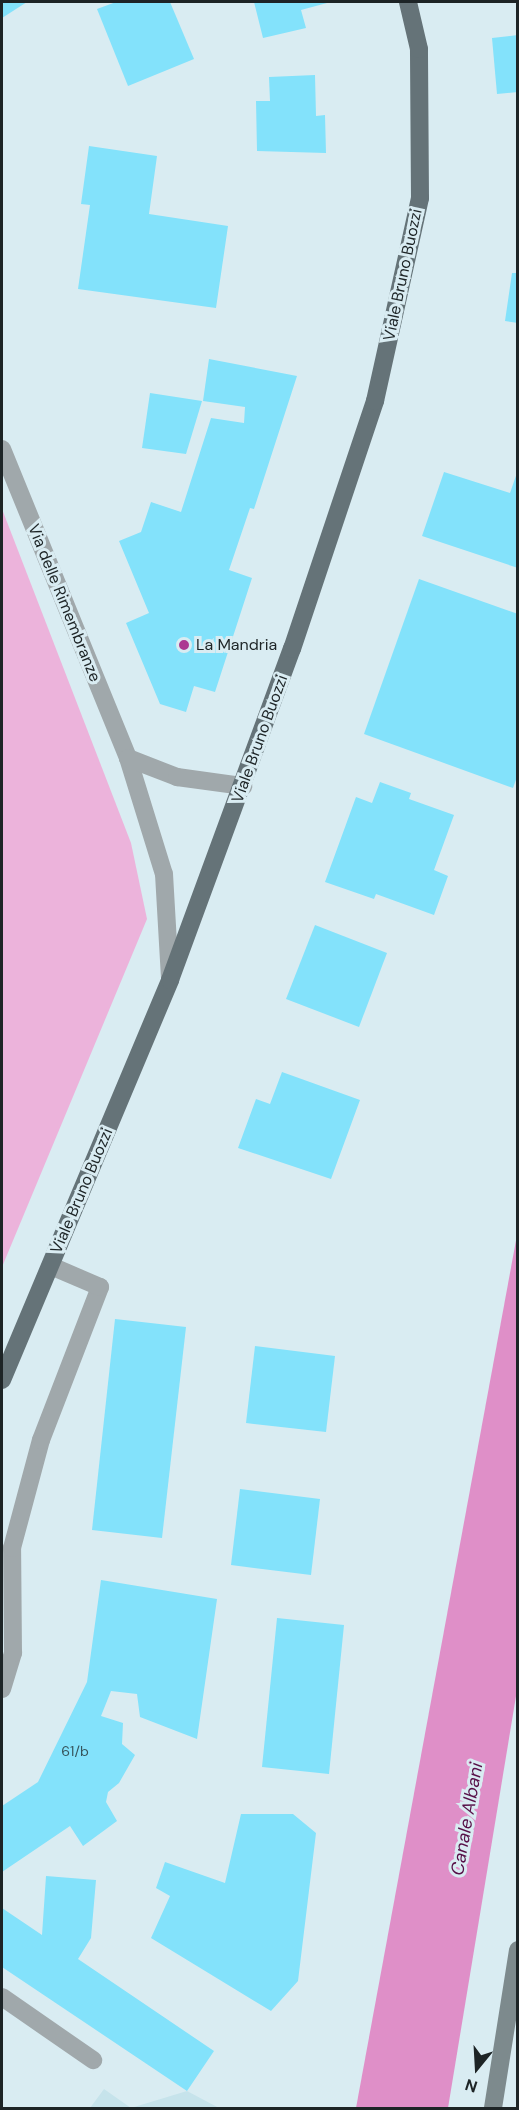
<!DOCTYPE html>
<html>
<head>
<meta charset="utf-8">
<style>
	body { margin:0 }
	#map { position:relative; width:519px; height:2110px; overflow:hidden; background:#d9ecf2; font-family:"DM Sans",sans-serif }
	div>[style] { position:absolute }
	.built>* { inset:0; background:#c6e3eb }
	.green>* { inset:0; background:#ecb3db }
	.water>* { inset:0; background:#df8fc8 }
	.building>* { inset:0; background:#83e2fb }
	.lane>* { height:18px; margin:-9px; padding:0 9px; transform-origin:9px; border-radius:9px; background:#a0a8ab }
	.street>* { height:18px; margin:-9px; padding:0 9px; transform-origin:9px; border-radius:9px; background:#a0a8ab }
	.secondary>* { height:18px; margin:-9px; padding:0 9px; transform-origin:9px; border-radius:9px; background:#7d8a8d }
	.primary>* { height:18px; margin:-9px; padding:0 9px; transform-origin:9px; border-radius:9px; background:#657378 }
	.dots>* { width:16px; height:16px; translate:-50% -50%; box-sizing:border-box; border:3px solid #d9ecf2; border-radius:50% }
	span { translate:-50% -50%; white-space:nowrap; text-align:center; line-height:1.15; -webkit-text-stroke:6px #d9ecf2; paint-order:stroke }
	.number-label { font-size:14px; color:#36545b }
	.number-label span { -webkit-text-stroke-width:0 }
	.street-label { font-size:16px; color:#1d2426 }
	.poi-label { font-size:16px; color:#1d2426 }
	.left { translate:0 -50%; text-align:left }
	.water-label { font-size:18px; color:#571048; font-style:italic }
	.frame { position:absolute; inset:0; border:3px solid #1d2426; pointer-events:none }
	.north { position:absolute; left:447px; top:2038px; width:60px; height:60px; -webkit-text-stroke:4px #d9ecf2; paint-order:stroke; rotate:198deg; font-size:16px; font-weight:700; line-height:24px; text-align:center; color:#1d2426 }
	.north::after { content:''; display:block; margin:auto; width:21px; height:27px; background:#1d2426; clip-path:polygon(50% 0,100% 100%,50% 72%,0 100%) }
</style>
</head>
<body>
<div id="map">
	<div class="built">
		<div style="clip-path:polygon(104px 2089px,131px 2108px,187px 2091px,219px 2108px,90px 2108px)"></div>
	</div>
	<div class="green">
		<div style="clip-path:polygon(2px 509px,131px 843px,147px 919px,2px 1267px)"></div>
	</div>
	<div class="water">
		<div style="clip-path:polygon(517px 1235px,517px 1690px,448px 2108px,356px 2108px)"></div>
	</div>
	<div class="building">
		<div style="clip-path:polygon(2px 2px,27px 2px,2px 18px)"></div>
		<div style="clip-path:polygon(116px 2px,170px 2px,194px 59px,128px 86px,97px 9px)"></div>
		<div style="clip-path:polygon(254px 2px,326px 2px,327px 3px,301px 10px,306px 28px,263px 38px)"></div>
		<div style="clip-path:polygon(518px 35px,518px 92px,497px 94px,492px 38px)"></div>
		<div style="clip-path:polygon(315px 75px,316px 116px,325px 115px,326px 153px,257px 151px,256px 101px,270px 101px,269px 77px)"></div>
		<div style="clip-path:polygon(89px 146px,157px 156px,149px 214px,228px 226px,216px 308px,78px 289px,90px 205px,81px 204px)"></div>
		<div style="clip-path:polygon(512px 273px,518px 273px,518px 323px,505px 321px)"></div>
		<div style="clip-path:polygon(209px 359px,297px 376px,254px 509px,250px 508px,229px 570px,252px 578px,215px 692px,194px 686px,186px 712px,160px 704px,126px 623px,149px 613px,119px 541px,141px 532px,151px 502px,181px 512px,211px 418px,244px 423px,245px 407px,203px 401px)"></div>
		<div style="clip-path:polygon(150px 393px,202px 401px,186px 454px,142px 448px)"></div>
		<div style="clip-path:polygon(518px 470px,518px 568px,422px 536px,444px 472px,510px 493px)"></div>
		<div style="clip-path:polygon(419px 579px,518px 614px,518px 774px,513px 788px,364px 734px)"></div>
		<div style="clip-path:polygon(380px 782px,411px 793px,409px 799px,454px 815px,434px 870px,448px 876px,434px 915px,376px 894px,374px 899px,325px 882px,356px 797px,372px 803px)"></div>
		<div style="clip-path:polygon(315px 925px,387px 953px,359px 1027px,286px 999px)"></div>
		<div style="clip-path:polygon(282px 1072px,360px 1100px,331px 1179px,238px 1148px,256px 1099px,270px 1104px)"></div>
		<div style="clip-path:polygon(115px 1319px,186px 1327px,162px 1538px,92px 1530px)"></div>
		<div style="clip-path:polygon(255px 1346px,335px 1356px,326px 1432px,246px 1423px)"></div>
		<div style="clip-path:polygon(240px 1489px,320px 1499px,311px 1575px,231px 1565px)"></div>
		<div style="clip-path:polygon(101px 1580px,217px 1599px,197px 1739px,140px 1717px,137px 1694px,111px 1691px,101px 1716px,123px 1723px,122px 1744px,135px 1755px,119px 1783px,108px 1792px,106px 1802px,117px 1821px,83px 1846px,70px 1826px,2px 1872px,2px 1806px,38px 1782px,87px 1682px)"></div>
		<div style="clip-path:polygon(277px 1618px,344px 1625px,329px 1774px,262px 1767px)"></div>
		<div style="clip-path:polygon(241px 1814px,293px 1814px,316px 1833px,298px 1981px,271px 2011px,151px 1938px,170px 1896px,156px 1888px,165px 1862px,225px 1883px)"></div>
		<div style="clip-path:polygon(46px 1876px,96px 1880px,91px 1938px,78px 1959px,214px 2051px,187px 2091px,2px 1967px,2px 1908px,42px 1935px)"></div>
	</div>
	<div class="lane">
		<div style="left:2px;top:1689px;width:38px;rotate:-73deg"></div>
		<div style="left:13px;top:1653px;width:105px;rotate:-90.5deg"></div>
		<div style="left:12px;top:1548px;width:112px;rotate:-75deg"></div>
		<div style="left:41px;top:1440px;width:164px;rotate:-68.9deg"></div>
		<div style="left:100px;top:1287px;width:53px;rotate:-156.8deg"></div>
		<div style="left:2px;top:1997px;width:111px;rotate:34.7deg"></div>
	</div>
	<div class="street">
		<div style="left:2px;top:449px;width:334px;rotate:67.8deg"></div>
		<div style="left:128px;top:758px;width:121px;rotate:72.8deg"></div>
		<div style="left:164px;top:874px;width:103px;rotate:86.7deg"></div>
		<div style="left:128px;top:758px;width:53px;rotate:21.2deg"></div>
		<div style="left:177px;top:777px;width:67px;rotate:7.8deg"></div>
	</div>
	<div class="secondary">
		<div style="left:493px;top:2108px;width:160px;rotate:-81deg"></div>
	</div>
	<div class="primary">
		<div style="left:2px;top:1380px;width:434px;rotate:-67.2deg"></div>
		<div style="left:170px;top:980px;width:353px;rotate:-69.8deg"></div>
		<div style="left:292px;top:649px;width:262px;rotate:-71.5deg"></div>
		<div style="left:375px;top:401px;width:208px;rotate:-77.5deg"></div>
		<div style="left:420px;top:198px;width:149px;rotate:-90.4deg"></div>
		<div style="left:419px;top:49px;width:48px;rotate:-103.2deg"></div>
	</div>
	<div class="dots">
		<div style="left:184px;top:645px;background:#ac3992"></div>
	</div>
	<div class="number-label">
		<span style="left:75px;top:1751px">61/b</span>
	</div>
	<div class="street-label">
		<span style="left:403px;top:275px;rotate:-78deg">Viale Bruno Buozzi</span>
		<span style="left:64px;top:603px;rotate:68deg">Via delle Rimembranze</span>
		<span style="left:260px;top:739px;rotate:-70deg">Viale Bruno Buozzi</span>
		<span style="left:82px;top:1191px;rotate:-67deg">Viale Bruno Buozzi</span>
	</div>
	<div class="poi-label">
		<span class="left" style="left:196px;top:645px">La Mandria</span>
	</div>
	<div class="water-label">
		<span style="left:467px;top:1819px;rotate:-80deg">Canale Albani</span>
	</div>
	<div class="frame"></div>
	<div class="north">N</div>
</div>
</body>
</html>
